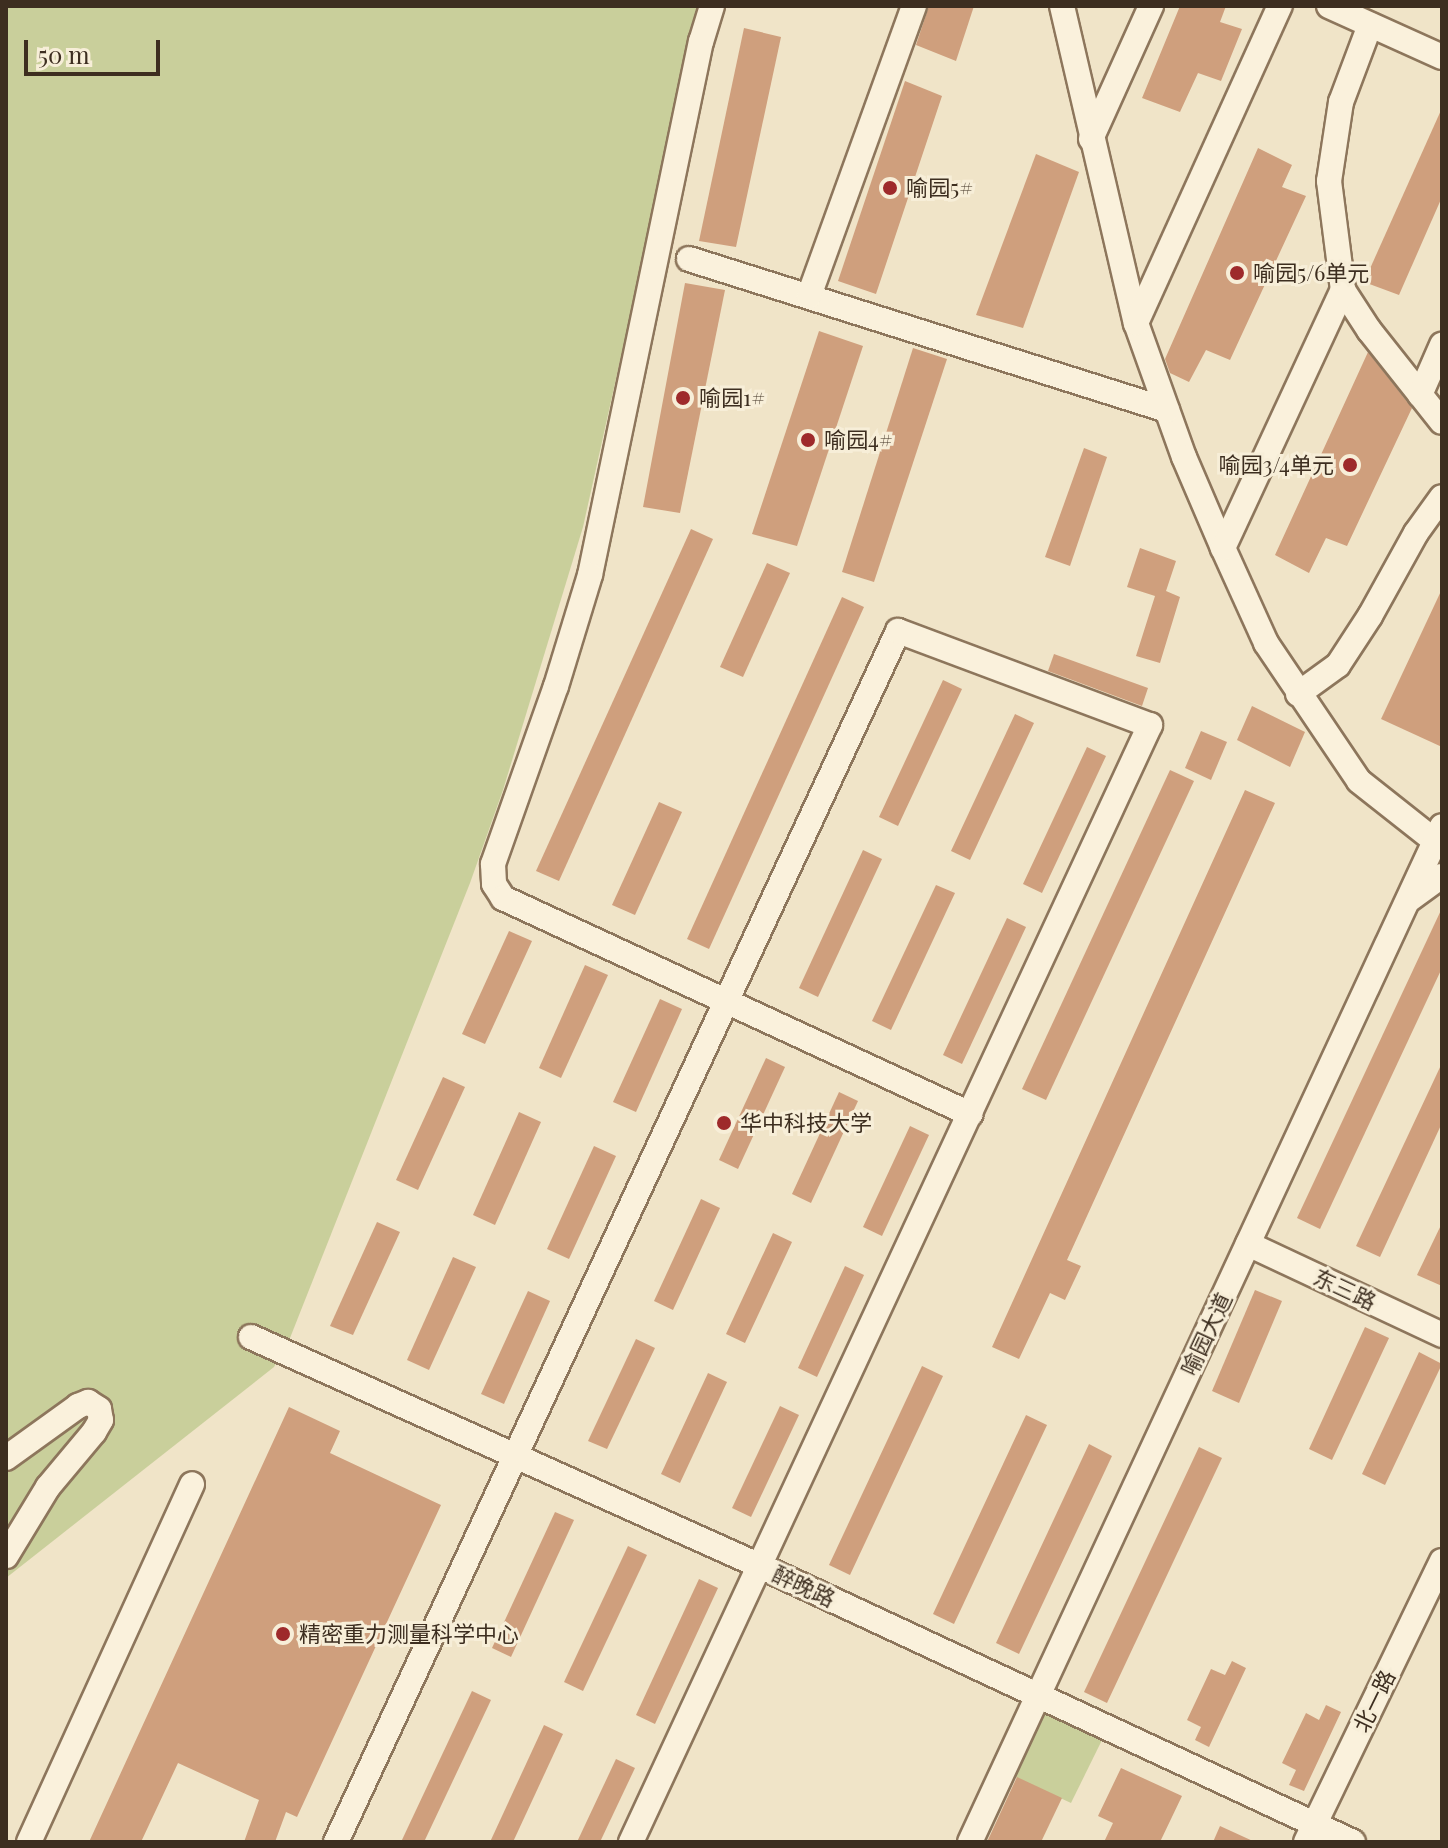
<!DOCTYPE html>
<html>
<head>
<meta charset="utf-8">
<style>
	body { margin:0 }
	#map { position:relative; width:1448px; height:1848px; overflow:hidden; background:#f0e4c8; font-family:"Playfair Display","Noto Sans SC",serif }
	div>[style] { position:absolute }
	.green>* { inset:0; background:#c9cf9b }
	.building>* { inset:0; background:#cf9f7d }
	.roads { filter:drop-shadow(2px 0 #8d765c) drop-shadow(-2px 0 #8d765c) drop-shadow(0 2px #8d765c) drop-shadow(0 -2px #8d765c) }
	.minor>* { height:24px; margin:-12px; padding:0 12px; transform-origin:12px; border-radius:12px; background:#faf1dc }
	.dots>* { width:22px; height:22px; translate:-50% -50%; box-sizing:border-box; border:4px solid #f7eed8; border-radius:50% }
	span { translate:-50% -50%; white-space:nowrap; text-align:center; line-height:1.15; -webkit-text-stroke:6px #f7eed8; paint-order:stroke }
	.poi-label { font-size:22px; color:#3d2e20 }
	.left { translate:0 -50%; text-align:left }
	.right { translate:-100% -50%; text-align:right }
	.street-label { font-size:22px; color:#3d2e20 }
	.frame { position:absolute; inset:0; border:8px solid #3d2e20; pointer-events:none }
	.scale { position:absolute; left:24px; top:40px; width:136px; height:36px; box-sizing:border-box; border:4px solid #3d2e20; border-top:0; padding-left:10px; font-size:24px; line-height:28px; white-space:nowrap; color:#3d2e20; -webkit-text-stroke:6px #f7eed8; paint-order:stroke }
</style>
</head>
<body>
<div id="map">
	<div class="green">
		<div style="clip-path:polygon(6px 6px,699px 6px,583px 527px,503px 790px,470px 883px,290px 1338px,274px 1367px,6px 1578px)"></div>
		<div style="clip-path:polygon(1040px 1710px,1102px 1740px,1071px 1803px,1011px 1775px)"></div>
	</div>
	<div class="building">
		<div style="clip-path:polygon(929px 6px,974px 6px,956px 61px,916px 45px)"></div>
		<div style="clip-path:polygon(1180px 6px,1226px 6px,1220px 22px,1242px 29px,1221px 81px,1198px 73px,1180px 112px,1142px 98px)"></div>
		<div style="clip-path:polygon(744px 28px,781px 37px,736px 247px,699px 241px)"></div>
		<div style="clip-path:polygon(905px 81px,942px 96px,876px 294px,838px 281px)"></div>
		<div style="clip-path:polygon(1442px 108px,1442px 197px,1399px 295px,1364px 282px)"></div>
		<div style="clip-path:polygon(1258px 148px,1292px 165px,1282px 187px,1306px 196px,1230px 360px,1206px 350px,1189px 382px,1170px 373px,1165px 359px)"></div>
		<div style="clip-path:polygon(1036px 154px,1079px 172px,1023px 328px,976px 315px)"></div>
		<div style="clip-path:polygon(685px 283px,725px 290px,680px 513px,643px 507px)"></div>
		<div style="clip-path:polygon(819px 331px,863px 346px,797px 546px,752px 534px)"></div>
		<div style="clip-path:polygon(913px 348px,947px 359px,874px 582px,842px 572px)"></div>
		<div style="clip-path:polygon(1368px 352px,1412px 408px,1347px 546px,1326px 538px,1309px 573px,1275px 555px)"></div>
		<div style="clip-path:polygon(1084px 448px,1107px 457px,1070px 566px,1045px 557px)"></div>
		<div style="clip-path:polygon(691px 529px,713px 539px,559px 881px,536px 871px)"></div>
		<div style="clip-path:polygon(1140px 548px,1176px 561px,1166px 591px,1180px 597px,1160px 663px,1136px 656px,1155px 596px,1127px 587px)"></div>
		<div style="clip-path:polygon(767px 563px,790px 573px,743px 677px,720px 667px)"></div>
		<div style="clip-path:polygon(1442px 589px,1442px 747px,1381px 719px)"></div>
		<div style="clip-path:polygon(842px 597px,864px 607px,709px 949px,687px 939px)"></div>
		<div style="clip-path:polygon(1054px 654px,1148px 688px,1142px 706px,1048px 671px)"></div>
		<div style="clip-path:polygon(943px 680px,962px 689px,898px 826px,879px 817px)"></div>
		<div style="clip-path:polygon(1252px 706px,1305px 732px,1290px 767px,1237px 740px)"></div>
		<div style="clip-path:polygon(1015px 714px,1034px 723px,970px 860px,951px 851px)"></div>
		<div style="clip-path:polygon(1201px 731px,1227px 742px,1211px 780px,1185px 768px)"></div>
		<div style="clip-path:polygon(1087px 747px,1106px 756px,1042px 893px,1023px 884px)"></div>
		<div style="clip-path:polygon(1170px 770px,1194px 781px,1046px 1100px,1022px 1089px)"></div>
		<div style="clip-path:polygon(1245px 790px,1275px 803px,1067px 1260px,1081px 1266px,1065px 1300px,1050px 1293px,1019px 1359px,992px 1347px)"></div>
		<div style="clip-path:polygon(659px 802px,682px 812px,635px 915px,612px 905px)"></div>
		<div style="clip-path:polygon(863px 850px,882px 859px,818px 997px,799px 988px)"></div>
		<div style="clip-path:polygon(936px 885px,955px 893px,891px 1030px,872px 1021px)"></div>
		<div style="clip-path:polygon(1442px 908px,1442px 968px,1320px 1229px,1297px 1218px)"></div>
		<div style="clip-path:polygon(1007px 918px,1026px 927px,962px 1064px,943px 1055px)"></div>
		<div style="clip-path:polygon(509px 931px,532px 941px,485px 1044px,462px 1034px)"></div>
		<div style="clip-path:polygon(585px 965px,608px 975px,561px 1078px,539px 1068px)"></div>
		<div style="clip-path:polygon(660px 999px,682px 1009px,636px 1112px,613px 1102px)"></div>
		<div style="clip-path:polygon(766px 1058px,785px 1067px,738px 1169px,719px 1160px)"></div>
		<div style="clip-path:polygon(1442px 1063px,1442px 1123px,1380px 1257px,1356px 1246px)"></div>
		<div style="clip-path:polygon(443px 1077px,465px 1087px,418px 1190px,396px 1180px)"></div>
		<div style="clip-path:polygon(839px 1092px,858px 1101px,811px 1203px,792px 1194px)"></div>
		<div style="clip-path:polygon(519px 1112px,541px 1122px,495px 1225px,473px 1215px)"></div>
		<div style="clip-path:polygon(910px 1126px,929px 1135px,882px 1236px,863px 1227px)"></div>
		<div style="clip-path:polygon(594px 1146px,616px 1156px,569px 1259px,547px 1249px)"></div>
		<div style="clip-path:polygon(701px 1199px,720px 1208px,673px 1310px,654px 1301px)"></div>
		<div style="clip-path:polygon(377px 1222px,400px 1232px,353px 1335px,330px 1326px)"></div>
		<div style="clip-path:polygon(1442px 1223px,1442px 1286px,1417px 1275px)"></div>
		<div style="clip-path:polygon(773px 1233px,792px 1242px,745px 1343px,726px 1334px)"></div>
		<div style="clip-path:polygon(453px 1257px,476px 1267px,429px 1370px,407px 1360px)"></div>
		<div style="clip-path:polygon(845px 1266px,864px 1275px,817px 1377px,798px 1368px)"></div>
		<div style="clip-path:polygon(1255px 1290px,1282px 1301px,1239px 1403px,1212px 1391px)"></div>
		<div style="clip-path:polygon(528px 1291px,550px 1301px,504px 1404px,481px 1394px)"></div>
		<div style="clip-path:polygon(1365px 1327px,1389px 1338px,1332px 1460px,1309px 1449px)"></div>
		<div style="clip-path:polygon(636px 1339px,655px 1348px,607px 1449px,588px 1441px)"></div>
		<div style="clip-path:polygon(1419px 1352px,1442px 1364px,1385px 1485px,1362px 1474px)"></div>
		<div style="clip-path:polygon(922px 1366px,943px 1376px,850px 1575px,829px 1565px)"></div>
		<div style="clip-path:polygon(708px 1373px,727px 1382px,680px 1483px,661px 1474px)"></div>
		<div style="clip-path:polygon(780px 1406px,799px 1415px,751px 1517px,732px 1508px)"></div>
		<div style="clip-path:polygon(289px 1407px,340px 1431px,330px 1453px,441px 1505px,297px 1817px,286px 1812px,275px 1842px,244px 1842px,259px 1800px,178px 1763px,141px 1842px,89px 1842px)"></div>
		<div style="clip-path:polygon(1026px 1415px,1047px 1425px,954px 1624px,933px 1614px)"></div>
		<div style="clip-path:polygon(1089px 1444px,1112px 1456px,1019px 1654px,996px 1643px)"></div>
		<div style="clip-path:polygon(1199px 1447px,1222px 1458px,1107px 1703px,1084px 1692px)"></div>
		<div style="clip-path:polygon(555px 1512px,574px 1520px,511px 1657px,492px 1648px)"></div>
		<div style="clip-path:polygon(628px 1546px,647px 1555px,583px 1691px,564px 1682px)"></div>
		<div style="clip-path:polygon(699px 1579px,718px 1588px,655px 1724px,636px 1715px)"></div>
		<div style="clip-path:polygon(1232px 1661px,1246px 1668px,1209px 1747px,1195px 1740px,1201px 1727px,1187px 1720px,1211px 1669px,1225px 1675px)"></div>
		<div style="clip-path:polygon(472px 1691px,491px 1700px,424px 1842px,401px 1842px)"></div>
		<div style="clip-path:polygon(1326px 1705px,1341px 1712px,1304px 1791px,1289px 1785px,1296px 1770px,1282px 1763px,1306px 1713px,1319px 1720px)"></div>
		<div style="clip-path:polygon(544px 1725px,563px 1734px,513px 1842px,490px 1842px)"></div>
		<div style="clip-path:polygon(616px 1759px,635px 1768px,600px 1842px,577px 1842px)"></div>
		<div style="clip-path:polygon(1121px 1768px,1182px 1796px,1160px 1842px,1104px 1842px,1113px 1823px,1098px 1816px)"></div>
		<div style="clip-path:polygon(1017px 1777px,1062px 1798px,1041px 1842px,987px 1842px)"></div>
		<div style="clip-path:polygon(1220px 1826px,1255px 1842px,1213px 1842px)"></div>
	</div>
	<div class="roads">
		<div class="minor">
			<div style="left:712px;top:6px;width:37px;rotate:107deg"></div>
			<div style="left:701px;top:41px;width:545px;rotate:101.74deg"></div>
			<div style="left:590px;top:575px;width:116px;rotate:107deg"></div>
			<div style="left:556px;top:686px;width:189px;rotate:109.5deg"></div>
			<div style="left:493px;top:864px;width:20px;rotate:87deg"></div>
			<div style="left:494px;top:884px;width:17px;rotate:57deg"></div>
			<div style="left:503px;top:898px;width:515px;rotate:24.82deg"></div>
			<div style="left:1062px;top:6px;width:326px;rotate:76.9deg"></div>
			<div style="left:1136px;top:323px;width:142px;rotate:70.3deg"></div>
			<div style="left:1184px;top:457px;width:99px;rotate:66.8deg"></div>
			<div style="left:1223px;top:548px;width:104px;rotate:65.6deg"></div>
			<div style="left:1266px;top:643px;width:166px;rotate:56deg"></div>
			<div style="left:1359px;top:781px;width:97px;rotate:38.3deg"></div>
			<div style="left:1329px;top:6px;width:124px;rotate:24.3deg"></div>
			<div style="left:1370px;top:25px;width:82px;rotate:110.6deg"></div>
			<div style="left:1341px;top:102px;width:80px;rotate:98.6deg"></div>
			<div style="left:1329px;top:181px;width:110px;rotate:82.7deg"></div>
			<div style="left:1343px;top:290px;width:48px;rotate:57deg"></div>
			<div style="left:1369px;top:330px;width:117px;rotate:51.6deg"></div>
			<div style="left:1091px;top:139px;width:146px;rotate:-65.7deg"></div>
			<div style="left:689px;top:259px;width:501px;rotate:17.53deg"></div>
			<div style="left:809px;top:296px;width:308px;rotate:-70.1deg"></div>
			<div style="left:1136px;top:323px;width:348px;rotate:-65.6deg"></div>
			<div style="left:1420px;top:395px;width:55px;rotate:-66.3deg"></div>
			<div style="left:1223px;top:548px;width:285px;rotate:-65.1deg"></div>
			<div style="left:1298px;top:694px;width:49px;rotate:-35.9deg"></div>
			<div style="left:1338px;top:665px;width:59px;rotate:-56.9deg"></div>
			<div style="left:1370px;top:616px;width:95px;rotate:-61deg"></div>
			<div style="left:1416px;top:533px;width:44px;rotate:-54.2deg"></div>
			<div style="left:1410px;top:899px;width:39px;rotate:-36deg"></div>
			<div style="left:1248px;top:1244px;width:214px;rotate:25.1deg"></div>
			<div style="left:251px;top:1337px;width:558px;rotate:24.22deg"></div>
			<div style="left:760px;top:1566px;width:654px;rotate:24.96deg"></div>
			<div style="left:6px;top:1458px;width:89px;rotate:-35.8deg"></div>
			<div style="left:78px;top:1406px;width:11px;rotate:-22deg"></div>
			<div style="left:88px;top:1402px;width:13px;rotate:32deg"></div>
			<div style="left:99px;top:1409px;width:11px;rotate:80deg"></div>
			<div style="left:101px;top:1420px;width:14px;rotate:120deg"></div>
			<div style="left:94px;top:1432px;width:72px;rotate:129.9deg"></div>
			<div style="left:48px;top:1487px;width:81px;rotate:121.3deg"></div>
			<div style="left:29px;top:1842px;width:393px;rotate:-65.5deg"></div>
			<div style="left:336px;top:1842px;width:1335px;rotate:-65.1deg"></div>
			<div style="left:898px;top:631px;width:269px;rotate:20.5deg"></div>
			<div style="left:1150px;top:725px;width:1232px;rotate:114.92deg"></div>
			<div style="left:970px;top:1842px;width:1120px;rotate:-65.08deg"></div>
			<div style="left:1306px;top:1842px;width:312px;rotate:-64.2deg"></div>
		</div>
	</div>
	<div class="dots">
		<div style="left:890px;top:188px;background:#9e2a2b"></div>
		<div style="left:1237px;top:273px;background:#9e2a2b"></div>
		<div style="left:683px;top:398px;background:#9e2a2b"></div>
		<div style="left:808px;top:440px;background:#9e2a2b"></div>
		<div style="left:1350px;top:465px;background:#9e2a2b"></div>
		<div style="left:724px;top:1123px;background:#9e2a2b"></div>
		<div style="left:283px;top:1634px;background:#9e2a2b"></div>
	</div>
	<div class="poi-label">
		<span class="left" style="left:906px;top:188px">喻园5#</span>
		<span class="left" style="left:1253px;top:273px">喻园5/6单元</span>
		<span class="left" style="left:699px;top:398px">喻园1#</span>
		<span class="left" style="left:824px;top:440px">喻园4#</span>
		<span class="right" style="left:1334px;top:465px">喻园3/4单元</span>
		<span class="left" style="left:740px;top:1123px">华中科技大学</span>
		<span class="left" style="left:299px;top:1634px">精密重力测量科学中心</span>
	</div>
	<div class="street-label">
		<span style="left:1345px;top:1289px;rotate:25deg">东三路</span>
		<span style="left:1206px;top:1334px;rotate:-65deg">喻园大道</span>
		<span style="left:804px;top:1586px;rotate:25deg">醉晚路</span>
		<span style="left:1374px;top:1701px;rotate:-64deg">北一路</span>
	</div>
	<div class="frame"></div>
	<div class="scale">50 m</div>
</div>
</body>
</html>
